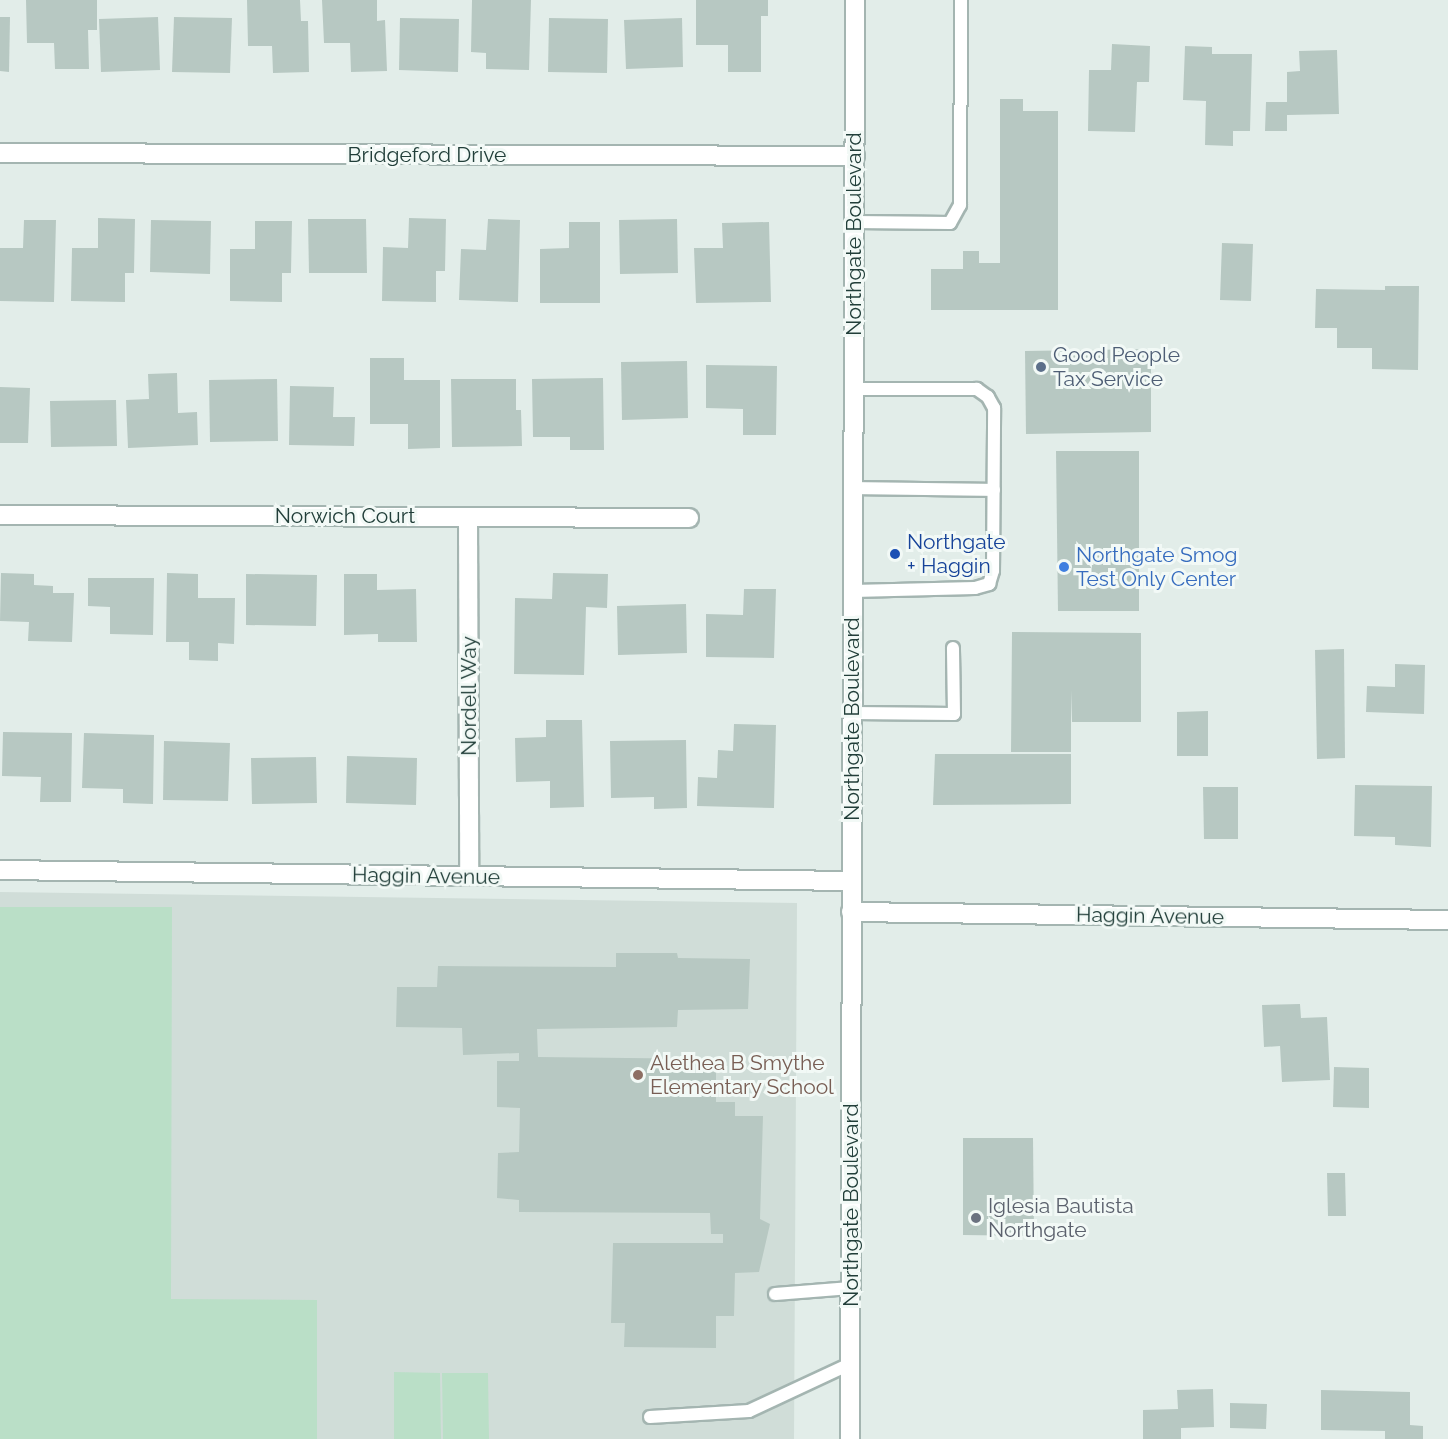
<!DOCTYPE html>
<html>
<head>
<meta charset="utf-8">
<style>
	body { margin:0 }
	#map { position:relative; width:1448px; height:1439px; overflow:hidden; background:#e2ede9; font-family:Raleway,sans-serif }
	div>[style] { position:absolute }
	.built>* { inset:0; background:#d0ddd8 }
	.green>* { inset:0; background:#badfc7 }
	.building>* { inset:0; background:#b7c8c2 }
	.roads { filter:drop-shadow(2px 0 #a4b5b1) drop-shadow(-2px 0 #a4b5b1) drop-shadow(0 2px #a4b5b1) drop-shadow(0 -2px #a4b5b1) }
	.service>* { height:12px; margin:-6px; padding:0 6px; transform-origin:6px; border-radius:6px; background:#fff }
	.minor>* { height:18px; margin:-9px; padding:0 9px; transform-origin:9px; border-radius:9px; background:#fff }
	.secondary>* { height:18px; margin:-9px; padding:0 9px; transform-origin:9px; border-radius:9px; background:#fff }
	.dots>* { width:16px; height:16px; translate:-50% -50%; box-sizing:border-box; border:3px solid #f2f9f6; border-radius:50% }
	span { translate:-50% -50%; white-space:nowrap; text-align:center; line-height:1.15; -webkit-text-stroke:6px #f2f9f6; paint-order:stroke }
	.street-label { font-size:21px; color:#213e39 }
	.service-label { font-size:21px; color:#4e5e75 }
	.left { translate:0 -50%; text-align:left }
	.transit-label { font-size:21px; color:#164399 }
	.shop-label { font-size:21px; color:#366cbe }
	.education-label { font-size:21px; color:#785e54 }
	.worship-label { font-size:21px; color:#5b616d }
</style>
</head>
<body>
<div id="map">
	<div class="built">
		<div style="clip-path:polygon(0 892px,797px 903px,794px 1439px,0 1439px)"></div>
	</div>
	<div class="green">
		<div style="clip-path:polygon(0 907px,172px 907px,171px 1299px,317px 1300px,317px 1439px,0 1439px)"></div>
		<div style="clip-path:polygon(394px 1372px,440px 1373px,441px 1439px,394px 1439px)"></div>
		<div style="clip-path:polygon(442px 1373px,488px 1373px,489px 1439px,443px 1439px)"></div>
	</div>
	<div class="building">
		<div style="clip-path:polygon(26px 0,97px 0,97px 30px,88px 30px,89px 69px,55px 69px,54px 43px,27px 43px)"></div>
		<div style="clip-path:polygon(247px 0,300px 0,301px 21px,308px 21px,309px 72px,273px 73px,272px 46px,248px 46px)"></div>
		<div style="clip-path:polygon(322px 0,377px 0,377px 21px,385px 20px,387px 71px,351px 72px,350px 43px,324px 43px)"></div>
		<div style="clip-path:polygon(472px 0,531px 0,529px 70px,486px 69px,486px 53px,471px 52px)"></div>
		<div style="clip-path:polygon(696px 0,768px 0,768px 16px,761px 16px,761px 72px,728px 72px,728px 45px,696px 45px)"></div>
		<div style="clip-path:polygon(0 17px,10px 17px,9px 72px,0 71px)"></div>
		<div style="clip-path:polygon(158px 17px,160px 70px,101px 72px,99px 19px)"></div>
		<div style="clip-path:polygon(174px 17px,232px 18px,230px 73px,172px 72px)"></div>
		<div style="clip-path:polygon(400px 18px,459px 19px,458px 72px,399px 70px)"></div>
		<div style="clip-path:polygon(549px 18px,608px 19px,607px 73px,548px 72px)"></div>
		<div style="clip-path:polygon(682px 18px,683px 67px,626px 69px,624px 20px)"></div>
		<div style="clip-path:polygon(1112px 44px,1150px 46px,1149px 82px,1137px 82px,1135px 132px,1088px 131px,1089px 70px,1111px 70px)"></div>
		<div style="clip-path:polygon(1185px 46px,1212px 47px,1212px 54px,1252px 54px,1250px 131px,1233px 131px,1233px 146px,1205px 145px,1206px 101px,1183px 100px)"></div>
		<div style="clip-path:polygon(1337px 50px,1339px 114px,1287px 115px,1287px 131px,1265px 131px,1266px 102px,1287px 102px,1287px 72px,1300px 71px,1299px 51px)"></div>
		<div style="clip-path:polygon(1000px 99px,1023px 99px,1023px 111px,1058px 111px,1058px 310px,931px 310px,931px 269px,963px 269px,963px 251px,979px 251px,979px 263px,1000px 263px)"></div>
		<div style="clip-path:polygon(98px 218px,135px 219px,134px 273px,125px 273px,125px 302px,71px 301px,72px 248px,98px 248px)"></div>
		<div style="clip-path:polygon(409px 218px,446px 219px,445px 271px,436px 271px,436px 302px,382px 301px,383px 247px,408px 248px)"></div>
		<div style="clip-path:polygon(308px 219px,366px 219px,367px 273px,309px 273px)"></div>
		<div style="clip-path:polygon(488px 219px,520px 220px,518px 302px,459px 300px,461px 249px,486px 250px)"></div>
		<div style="clip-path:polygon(677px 219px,678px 273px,620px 274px,619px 220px)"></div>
		<div style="clip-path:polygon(24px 220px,56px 220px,54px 302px,0 301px,0 248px,23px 248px)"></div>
		<div style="clip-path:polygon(151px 220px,211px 221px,210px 274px,150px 272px)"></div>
		<div style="clip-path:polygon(255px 221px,292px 221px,291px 273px,282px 273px,282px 302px,230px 301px,230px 249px,255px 249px)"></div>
		<div style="clip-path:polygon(569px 222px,600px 222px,600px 303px,540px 303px,540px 249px,569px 248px)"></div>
		<div style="clip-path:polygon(769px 222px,771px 302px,696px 303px,694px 248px,723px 248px,722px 223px)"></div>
		<div style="clip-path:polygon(1222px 243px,1253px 244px,1251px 301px,1220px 300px)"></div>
		<div style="clip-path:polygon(1385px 286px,1419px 286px,1418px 370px,1372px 369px,1372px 348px,1337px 348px,1337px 328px,1315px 328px,1316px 289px,1385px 290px)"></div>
		<div style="clip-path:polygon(1151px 349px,1151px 432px,1026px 434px,1025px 351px)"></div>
		<div style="clip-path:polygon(370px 358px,404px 358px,404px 380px,440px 380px,440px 448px,408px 449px,408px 424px,370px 424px)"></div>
		<div style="clip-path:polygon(687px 361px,688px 418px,622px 420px,621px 362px)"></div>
		<div style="clip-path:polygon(706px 365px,777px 366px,776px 435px,743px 435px,743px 409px,706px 408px)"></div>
		<div style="clip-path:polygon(177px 373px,178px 413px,197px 412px,198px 445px,128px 448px,126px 400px,149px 399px,148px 374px)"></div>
		<div style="clip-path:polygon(603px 378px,604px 450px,570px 450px,570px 437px,533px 437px,532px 379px)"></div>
		<div style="clip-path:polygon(277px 379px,278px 441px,210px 442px,209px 380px)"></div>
		<div style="clip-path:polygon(451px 379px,516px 379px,516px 410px,521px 410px,522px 446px,452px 447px)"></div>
		<div style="clip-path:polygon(290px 386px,334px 387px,333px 417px,355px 417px,354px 446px,289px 445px)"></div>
		<div style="clip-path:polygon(0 387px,30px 388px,28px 443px,0 443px)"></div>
		<div style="clip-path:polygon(116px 400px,117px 446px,51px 447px,50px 401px)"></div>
		<div style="clip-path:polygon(1056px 451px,1139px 451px,1139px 611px,1058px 611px)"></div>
		<div style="clip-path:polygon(1px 573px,34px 574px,34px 585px,53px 586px,53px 593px,74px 593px,72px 642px,28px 641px,29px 622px,0 621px)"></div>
		<div style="clip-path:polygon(167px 573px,198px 574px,198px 598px,235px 598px,234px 644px,218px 643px,218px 661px,189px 660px,189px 642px,166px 642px)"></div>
		<div style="clip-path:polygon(553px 573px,608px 574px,607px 608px,586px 607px,584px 675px,514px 674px,515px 598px,552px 599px)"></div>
		<div style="clip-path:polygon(246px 574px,317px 575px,316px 626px,246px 625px)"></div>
		<div style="clip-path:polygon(344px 574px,377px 574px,377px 590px,416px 589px,417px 642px,378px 642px,378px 634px,344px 635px)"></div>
		<div style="clip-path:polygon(88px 578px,154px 578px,153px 635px,110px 634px,110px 607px,88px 606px)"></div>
		<div style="clip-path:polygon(744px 589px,776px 589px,774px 658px,706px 657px,706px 614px,743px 615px)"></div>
		<div style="clip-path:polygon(686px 604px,687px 653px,618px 655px,617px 606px)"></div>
		<div style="clip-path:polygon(1012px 632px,1141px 633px,1141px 722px,1072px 722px,1071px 690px,1071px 752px,1011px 752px)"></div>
		<div style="clip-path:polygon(1344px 649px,1345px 758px,1317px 759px,1315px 650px)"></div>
		<div style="clip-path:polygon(1395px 664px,1425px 665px,1424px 714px,1366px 712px,1367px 686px,1395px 687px)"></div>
		<div style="clip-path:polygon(1208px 711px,1208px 756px,1177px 756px,1177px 712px)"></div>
		<div style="clip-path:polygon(546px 720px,582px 720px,584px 807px,550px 808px,550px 781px,516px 782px,515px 738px,546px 737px)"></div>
		<div style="clip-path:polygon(734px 724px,776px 725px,774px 808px,697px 806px,698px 777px,717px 778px,718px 750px,733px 751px)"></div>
		<div style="clip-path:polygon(3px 732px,72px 733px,71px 802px,40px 802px,41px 777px,2px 776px)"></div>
		<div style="clip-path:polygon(84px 733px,154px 735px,153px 804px,123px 803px,123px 789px,82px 788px)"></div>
		<div style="clip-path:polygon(686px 740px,687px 808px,654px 809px,654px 797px,611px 798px,610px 741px)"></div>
		<div style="clip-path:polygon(164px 741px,230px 743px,228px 801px,163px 800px)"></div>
		<div style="clip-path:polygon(935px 754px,1071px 754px,1071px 804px,933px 805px)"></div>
		<div style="clip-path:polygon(347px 756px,417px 758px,416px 805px,346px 803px)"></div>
		<div style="clip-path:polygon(316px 757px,317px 803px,252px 804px,251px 758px)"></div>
		<div style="clip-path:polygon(1355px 785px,1432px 786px,1431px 847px,1395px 845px,1395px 837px,1354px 836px)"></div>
		<div style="clip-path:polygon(1203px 787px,1238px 787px,1238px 839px,1204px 839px)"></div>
		<div style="clip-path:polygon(616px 953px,677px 953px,678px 958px,750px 959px,748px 1009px,678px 1010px,677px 1027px,537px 1029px,538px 1057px,716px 1059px,716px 1102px,735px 1102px,735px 1116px,763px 1116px,760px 1219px,770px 1224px,759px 1272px,735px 1273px,734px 1316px,716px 1316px,716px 1348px,624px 1347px,625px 1323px,611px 1323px,613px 1243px,723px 1243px,723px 1234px,711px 1234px,710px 1213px,519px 1212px,519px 1200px,497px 1198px,498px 1153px,519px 1152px,520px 1108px,497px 1107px,497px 1061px,519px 1061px,519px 1053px,463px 1055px,462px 1028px,396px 1027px,397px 987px,437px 987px,438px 966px,616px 967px)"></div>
		<div style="clip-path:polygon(1300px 1004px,1301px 1018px,1327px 1017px,1330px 1080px,1282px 1082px,1280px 1046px,1264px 1047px,1262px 1005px)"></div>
		<div style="clip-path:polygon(1334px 1067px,1369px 1068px,1369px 1108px,1333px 1107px)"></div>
		<div style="clip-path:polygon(963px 1138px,1033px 1138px,1034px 1236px,963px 1235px)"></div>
		<div style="clip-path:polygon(1327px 1173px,1345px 1173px,1346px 1216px,1328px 1216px)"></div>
		<div style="clip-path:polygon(1213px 1389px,1214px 1427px,1181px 1428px,1181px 1439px,1143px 1439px,1143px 1410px,1178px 1409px,1177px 1390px)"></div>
		<div style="clip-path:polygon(1321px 1390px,1410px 1392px,1410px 1425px,1423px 1426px,1423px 1439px,1385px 1439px,1385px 1431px,1321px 1430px)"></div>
		<div style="clip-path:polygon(1230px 1403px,1267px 1404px,1266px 1429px,1230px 1428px)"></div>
	</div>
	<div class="roads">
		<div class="service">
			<div style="left:855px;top:222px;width:95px;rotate:0.6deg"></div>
			<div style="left:950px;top:223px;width:21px;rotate:-61deg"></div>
			<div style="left:960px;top:205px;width:205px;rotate:-89.7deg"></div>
			<div style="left:855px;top:488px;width:139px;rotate:0.8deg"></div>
			<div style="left:853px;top:591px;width:122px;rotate:-1.4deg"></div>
			<div style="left:975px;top:588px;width:15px;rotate:-16deg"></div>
			<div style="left:989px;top:584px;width:14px;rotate:-73deg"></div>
			<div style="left:993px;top:571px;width:163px;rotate:-89.6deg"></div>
			<div style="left:994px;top:408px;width:13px;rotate:-119deg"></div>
			<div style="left:988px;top:397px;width:14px;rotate:-144deg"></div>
			<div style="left:977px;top:389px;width:123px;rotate:180deg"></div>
			<div style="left:853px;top:713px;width:101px;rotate:0.6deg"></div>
			<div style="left:954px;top:714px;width:66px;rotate:-90.9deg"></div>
			<div style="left:775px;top:1294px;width:76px;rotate:-4.5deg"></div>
			<div style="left:650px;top:1417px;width:99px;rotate:-3.5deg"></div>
			<div style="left:749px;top:1411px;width:111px;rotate:-25deg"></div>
		</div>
		<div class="minor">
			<div style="left:0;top:153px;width:855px;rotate:0.2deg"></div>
			<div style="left:0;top:515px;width:689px;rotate:0.25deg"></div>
			<div style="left:468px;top:517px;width:359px;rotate:89.8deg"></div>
			<div style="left:0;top:870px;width:852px;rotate:0.74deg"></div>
			<div style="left:851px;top:912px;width:597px;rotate:0.77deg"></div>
		</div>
		<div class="secondary">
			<div style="left:850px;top:1439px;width:1439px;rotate:-89.8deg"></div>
		</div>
	</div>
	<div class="dots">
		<div style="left:1041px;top:367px;background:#5c6f8a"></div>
		<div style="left:895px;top:554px;background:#1a4fb4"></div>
		<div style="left:1064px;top:567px;background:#3f7fe0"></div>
		<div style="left:638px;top:1075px;background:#8d6e63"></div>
		<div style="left:976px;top:1218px;background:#6b7280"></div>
	</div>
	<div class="street-label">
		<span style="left:427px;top:155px">Bridgeford Drive</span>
		<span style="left:854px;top:234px;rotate:-90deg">Northgate Boulevard</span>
		<span style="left:345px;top:516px">Norwich Court</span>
		<span style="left:469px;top:696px;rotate:-90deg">Nordell Way</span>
		<span style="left:852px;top:719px;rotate:-90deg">Northgate Boulevard</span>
		<span style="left:426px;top:876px;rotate:1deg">Haggin Avenue</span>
		<span style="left:1150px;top:916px;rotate:1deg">Haggin Avenue</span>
		<span style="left:851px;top:1205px;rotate:-90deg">Northgate Boulevard</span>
	</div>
	<div class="service-label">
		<span class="left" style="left:1053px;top:367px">Good People<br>Tax Service</span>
	</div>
	<div class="transit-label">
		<span class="left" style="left:907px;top:554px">Northgate<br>+ Haggin</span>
	</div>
	<div class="shop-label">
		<span class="left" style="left:1076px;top:567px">Northgate Smog<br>Test Only Center</span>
	</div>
	<div class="education-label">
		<span class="left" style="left:650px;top:1075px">Alethea B Smythe<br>Elementary School</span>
	</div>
	<div class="worship-label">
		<span class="left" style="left:988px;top:1218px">Iglesia Bautista<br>Northgate</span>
	</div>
</div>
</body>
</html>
